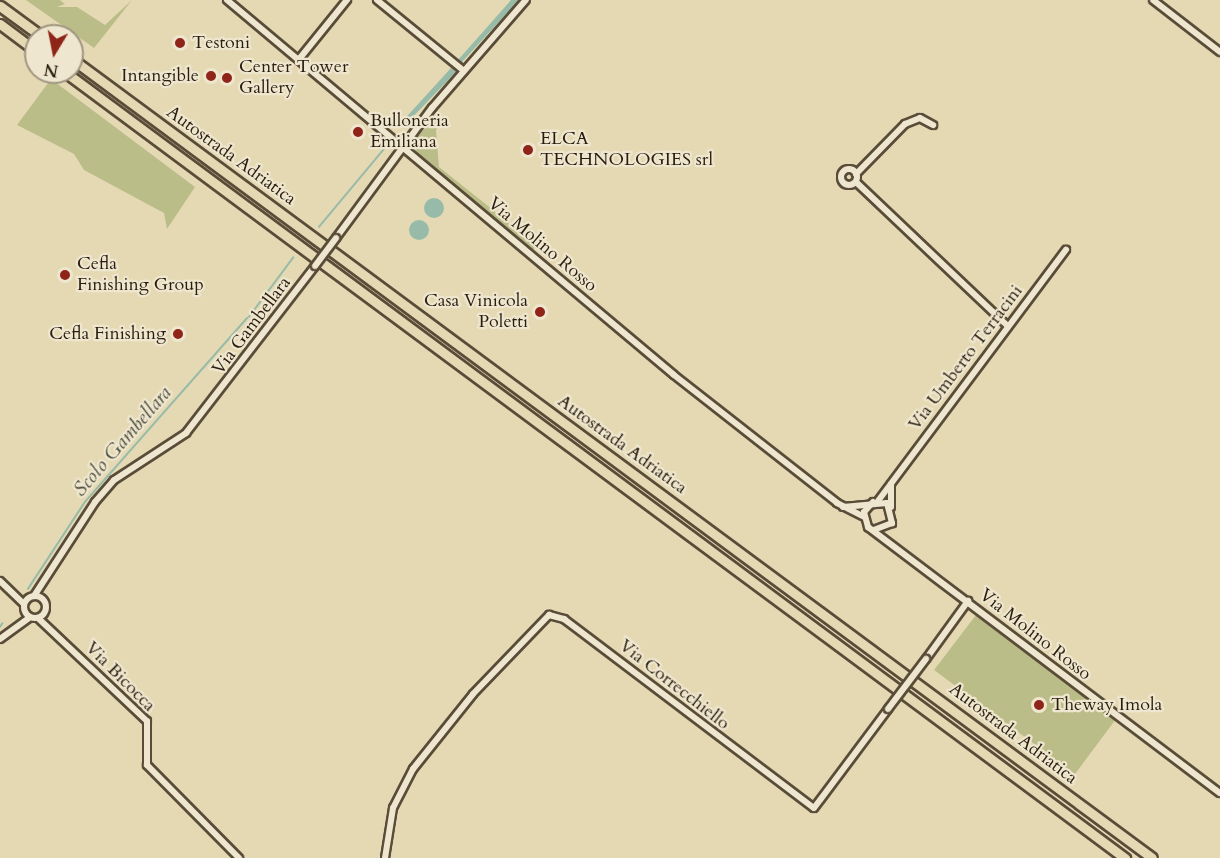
<!DOCTYPE html>
<html>
<head>
<meta charset="utf-8">
<style>
	body { margin:0 }
	#map { position:relative; width:1220px; height:858px; overflow:hidden; background:#e5d9b4; font-family:Cardo,serif }
	div>[style] { position:absolute }
	.green>* { inset:0; background:#bbbd89 }
	.water>* { inset:0; background:#97bba8 }
	.round { border-radius:50% }
	.stream>* { height:1.5px; margin:-0.75px; padding:0 0.75px; transform-origin:0.75px; border-radius:0.75px; background:#97bba8 }
	.roads { filter:drop-shadow(2px 0 #594c38) drop-shadow(-2px 0 #594c38) drop-shadow(0 2px #594c38) drop-shadow(0 -2px #594c38) }
	.minor>* { height:6px; margin:-3px; padding:0 3px; transform-origin:3px; border-radius:3px; background:#eee6ce }
	.minor>.ring { margin:-3px; padding:0; box-sizing:content-box; background:none; border:6px solid #eee6ce; border-radius:50% }
	.highway>* { height:9px; margin:-4.5px; padding:0 4.5px; transform-origin:4.5px; border-radius:4.5px; background:#e5d9b4 }
	.bridges { filter:drop-shadow(2px 0 #594c38) drop-shadow(-2px 0 #594c38) drop-shadow(0 2px #594c38) drop-shadow(0 -2px #594c38) }
	.minor-bridge>* { height:6px; margin:-3px; padding:0 3px; transform-origin:3px; border-radius:3px; background:#eee6ce }
	.dots>* { width:16px; height:16px; translate:-50% -50%; box-sizing:border-box; border:3px solid #eee6ce; border-radius:50% }
	span { translate:-50% -50%; white-space:nowrap; text-align:center; line-height:1.15; -webkit-text-stroke:4.5px #eee6ce; paint-order:stroke }
	.poi-label { font-size:18px; color:#2a1d0e }
	.left { translate:0 -50%; text-align:left }
	.right { translate:-100% -50%; text-align:right }
	.street-label { font-size:18px; color:#2a1d0e }
	.water-label { font-size:20px; color:#4b4c3c; font-style:italic }
	.north { position:absolute; left:24px; top:24px; width:60px; height:60px; box-sizing:border-box; background:#eee6ce; border:2px solid #a09681; border-radius:50%; rotate:190deg; font-size:16px; font-weight:700; line-height:24px; text-align:center; color:#2a1d0e }
	.north::after { content:''; display:block; margin:auto; width:21px; height:27px; background:#8f2418; clip-path:polygon(50% 0,100% 100%,50% 72%,0 100%) }
</style>
</head>
<body>
<div id="map">
	<div class="green">
		<div style="clip-path:polygon(26px 0,60px 0,65px 4px,57px 7px,77px 7px,105px 25px,132px 0,94px 48px)"></div>
		<div style="clip-path:polygon(51px 79px,195px 187px,167px 229px,164px 213px,84px 170px,74px 154px,17px 125px)"></div>
		<div style="clip-path:polygon(433px 117px,442px 122px,436px 130px,439px 167px,537px 245px,533px 250px,417px 154px,414px 142px)"></div>
		<div style="clip-path:polygon(976px 615px,1116px 719px,1075px 774px,934px 670px)"></div>
	</div>
	<div class="water">
		<div style="clip-path:polygon(511px 0,519px 0,461px 63px,458px 60px)"></div>
		<div style="clip-path:polygon(451px 68px,456px 72px,402px 128px,399px 125px)"></div>
		<div class="round" style="left:424px;top:198px;width:20px;height:20px"></div>
		<div class="round" style="left:409px;top:220px;width:20px;height:20px"></div>
	</div>
	<div class="stream">
		<div style="left:319px;top:227px;width:109px;rotate:-50.2deg"></div>
		<div style="left:249px;top:317px;width:74px;rotate:-53.3deg"></div>
		<div style="left:28px;top:589px;width:104px;rotate:-56.8deg"></div>
		<div style="left:85px;top:502px;width:245px;rotate:-48.6deg"></div>
		<div style="left:0;top:627px;width:4px;rotate:-56deg"></div>
	</div>
	<div class="roads">
		<div class="minor">
			<div style="left:227px;top:0;width:583px;rotate:39.99deg"></div>
			<div style="left:674px;top:375px;width:207px;rotate:38.1deg"></div>
			<div style="left:837px;top:503px;width:30px;rotate:27deg"></div>
			<div style="left:377px;top:0;width:112px;rotate:39.2deg"></div>
			<div style="left:1153px;top:0;width:85px;rotate:37.8deg"></div>
			<div style="left:300px;top:58px;width:75px;rotate:-51deg"></div>
			<div class="ring" style="left:841px;top:169px;width:10px;height:10px"></div>
			<div style="left:856px;top:174px;width:70px;rotate:-45.6deg"></div>
			<div style="left:905px;top:124px;width:16px;rotate:-22deg"></div>
			<div style="left:920px;top:118px;width:15px;rotate:28deg"></div>
			<div style="left:856px;top:182px;width:209px;rotate:43.5deg"></div>
			<div style="left:336px;top:238px;width:162px;rotate:-53.6deg"></div>
			<div style="left:432px;top:108px;width:143px;rotate:-49deg"></div>
			<div style="left:891px;top:484px;width:23px;rotate:90deg"></div>
			<div style="left:878px;top:501px;width:314px;rotate:-53.2deg"></div>
			<div style="left:873px;top:502px;width:13px;rotate:132deg"></div>
			<div style="left:864px;top:512px;width:16px;rotate:75deg"></div>
			<div style="left:868px;top:527px;width:441px;rotate:37.1deg"></div>
			<div style="left:843px;top:507px;width:44px;rotate:-5.2deg"></div>
			<div style="left:887px;top:503px;width:21px;rotate:76deg"></div>
			<div style="left:892px;top:523px;width:19px;rotate:159deg"></div>
			<div style="left:0;top:581px;width:33px;rotate:44deg"></div>
			<div class="ring" style="left:24px;top:596px;width:16px;height:16px"></div>
			<div style="left:34px;top:596px;width:112px;rotate:-57deg"></div>
			<div style="left:95px;top:502px;width:29px;rotate:-49deg"></div>
			<div style="left:114px;top:480px;width:86px;rotate:-33.1deg"></div>
			<div style="left:186px;top:433px;width:211px;rotate:-52.3deg"></div>
			<div style="left:38px;top:618px;width:150px;rotate:43.4deg"></div>
			<div style="left:147px;top:721px;width:44px;rotate:90deg"></div>
			<div style="left:147px;top:765px;width:131px;rotate:45.3deg"></div>
			<div style="left:0;top:639px;width:37px;rotate:-36deg"></div>
			<div style="left:926px;top:659px;width:72px;rotate:-54.1deg"></div>
			<div style="left:385px;top:858px;width:51px;rotate:-80.9deg"></div>
			<div style="left:393px;top:808px;width:44px;rotate:-62.9deg"></div>
			<div style="left:413px;top:769px;width:96px;rotate:-51.3deg"></div>
			<div style="left:473px;top:694px;width:110px;rotate:-46.1deg"></div>
			<div style="left:549px;top:615px;width:16px;rotate:15deg"></div>
			<div style="left:564px;top:619px;width:313px;rotate:37.1deg"></div>
			<div style="left:814px;top:808px;width:124px;rotate:-53.2deg"></div>
		</div>
		<div class="highway">
			<div style="left:0;top:6px;width:51px;rotate:36.2deg"></div>
			<div style="left:0;top:24px;width:45px;rotate:36.9deg"></div>
			<div style="left:72px;top:59px;width:1343px;rotate:36.49deg"></div>
			<div style="left:65px;top:72px;width:1320px;rotate:36.56deg"></div>
		</div>
	</div>
	<div class="bridges">
		<div class="minor-bridge">
			<div style="left:315px;top:266px;width:35px;rotate:-53deg"></div>
			<div style="left:888px;top:709px;width:63px;rotate:-52.8deg"></div>
		</div>
	</div>
	<div class="dots">
		<div style="left:180px;top:43px;background:#8f2418"></div>
		<div style="left:211px;top:76px;background:#8f2418"></div>
		<div style="left:227px;top:78px;background:#8f2418"></div>
		<div style="left:358px;top:132px;background:#8f2418"></div>
		<div style="left:528px;top:150px;background:#8f2418"></div>
		<div style="left:65px;top:275px;background:#8f2418"></div>
		<div style="left:540px;top:312px;background:#8f2418"></div>
		<div style="left:178px;top:334px;background:#8f2418"></div>
		<div style="left:1039px;top:705px;background:#8f2418"></div>
	</div>
	<div class="poi-label">
		<span class="left" style="left:192px;top:43px">Testoni</span>
		<span class="left" style="left:239px;top:78px">Center Tower<br>Gallery</span>
		<span class="right" style="left:199px;top:76px">Intangible</span>
		<span class="left" style="left:370px;top:132px">Bulloneria<br>Emiliana</span>
		<span class="left" style="left:540px;top:150px">ELCA<br>TECHNOLOGIES srl</span>
		<span class="left" style="left:77px;top:275px">Cefla<br>Finishing Group</span>
		<span class="right" style="left:528px;top:312px">Casa Vinicola<br>Poletti</span>
		<span class="right" style="left:166px;top:334px">Cefla Finishing</span>
		<span class="left" style="left:1051px;top:705px">Theway Imola</span>
	</div>
	<div class="street-label">
		<span style="left:231px;top:156px;rotate:36deg">Autostrada Adriatica</span>
		<span style="left:542px;top:245px;rotate:40deg">Via Molino Rosso</span>
		<span style="left:252px;top:326px;rotate:-53deg">Via Gambellara</span>
		<span style="left:966px;top:358px;rotate:-53deg">Via Umberto Terracini</span>
		<span style="left:622px;top:445px;rotate:36deg">Autostrada Adriatica</span>
		<span style="left:1035px;top:635px;rotate:38deg">Via Molino Rosso</span>
		<span style="left:120px;top:677px;rotate:45deg">Via Bicocca</span>
		<span style="left:674px;top:685px;rotate:38deg">Via Correcchiello</span>
		<span style="left:1013px;top:734px;rotate:37deg">Autostrada Adriatica</span>
	</div>
	<div class="water-label">
		<span style="left:122px;top:441px;rotate:-49deg">Scolo Gambellara</span>
	</div>
	<div class="north">N</div>
</div>
</body>
</html>
